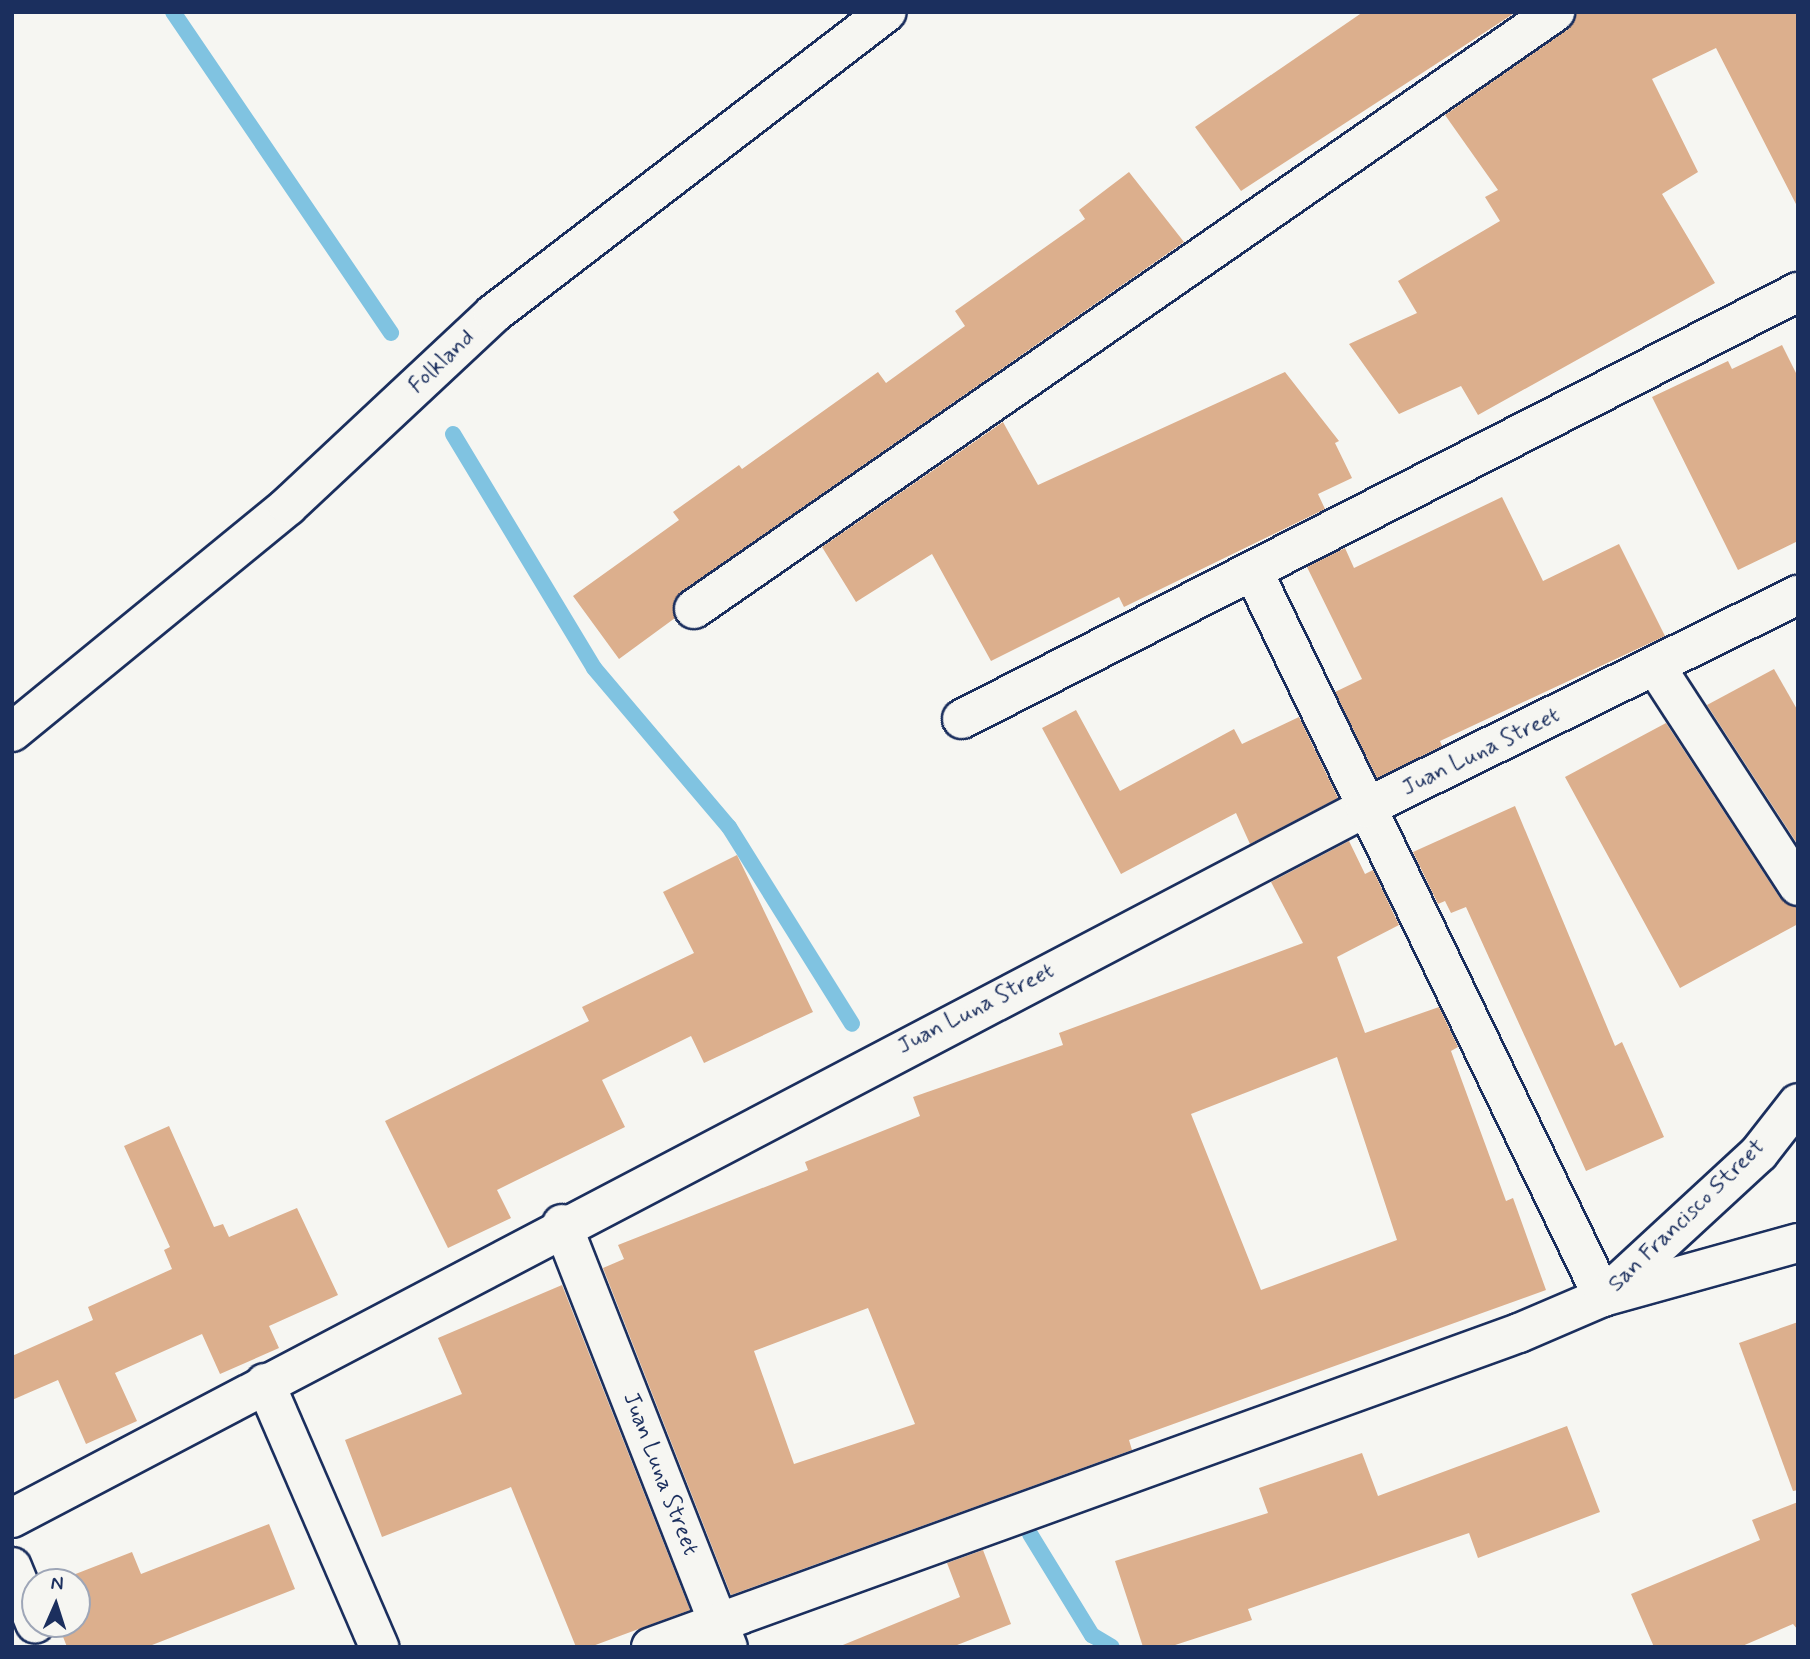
<!DOCTYPE html>
<html>
<head>
<meta charset="utf-8">
<style>
	body { margin:0 }
	#map { position:relative; width:1810px; height:1659px; overflow:hidden; background:#f6f6f2; font-family:Mynerve,sans-serif }
	div>[style] { position:absolute }
	.stream>* { height:16px; margin:-8px; padding:0 8px; transform-origin:8px; border-radius:8px; background:#80c3e1 }
	.building>* { inset:0; background:#dcaf8d }
	.roads { filter:drop-shadow(2px 0 #1b2f5e) drop-shadow(-2px 0 #1b2f5e) drop-shadow(0 2px #1b2f5e) drop-shadow(0 -2px #1b2f5e) }
	.minor>* { height:38px; margin:-19px; padding:0 19px; transform-origin:19px; border-radius:19px; background:#f6f6f2 }
	span { translate:-50% -50%; white-space:nowrap; text-align:center; line-height:1.15; -webkit-text-stroke:5px #f6f6f2; paint-order:stroke }
	.street-label { font-size:23px; color:#1b2f5e }
	.frame { position:absolute; inset:0; border:14px solid #1b2f5e; pointer-events:none }
	.north { position:absolute; left:21px; top:1568px; width:70px; height:70px; box-sizing:border-box; background:#f6f6f2; border:2px solid #9ea6b7; border-radius:50%; rotate:3deg; font-size:19px; font-weight:700; line-height:28px; text-align:center; color:#1b2f5e }
	.north::after { content:''; display:block; margin:auto; width:24px; height:32px; background:#1b2f5e; clip-path:polygon(50% 0,100% 100%,50% 72%,0 100%) }
</style>
</head>
<body>
<div id="map">
	<div class="stream">
		<div style="left:173px;top:12px;width:388px;rotate:55.8deg"></div>
		<div style="left:453px;top:434px;width:273px;rotate:58.9deg"></div>
		<div style="left:594px;top:668px;width:209px;rotate:49.7deg"></div>
		<div style="left:729px;top:827px;width:232px;rotate:58deg"></div>
		<div style="left:1030px;top:1534px;width:119px;rotate:58.5deg"></div>
		<div style="left:1092px;top:1635px;width:23px;rotate:31deg"></div>
	</div>
	<div class="building">
		<div style="clip-path:polygon(1363px 12px,1516px 12px,1241px 191px,1195px 127px)"></div>
		<div style="clip-path:polygon(1577px 12px,1798px 12px,1798px 208px,1716px 48px,1652px 79px,1698px 172px,1662px 194px,1715px 283px,1478px 415px,1461px 386px,1399px 414px,1349px 344px,1417px 313px,1398px 281px,1500px 221px,1485px 197px,1498px 190px,1445px 115px,1567px 30px)"></div>
		<div style="clip-path:polygon(1129px 172px,1184px 242px,682px 591px,674px 600px,675px 618px,619px 659px,573px 596px,679px 520px,673px 512px,739px 465px,742px 469px,878px 372px,886px 383px,965px 326px,955px 311px,1085px 219px,1079px 210px)"></div>
		<div style="clip-path:polygon(1782px 345px,1798px 377px,1798px 541px,1738px 570px,1652px 397px,1728px 361px,1732px 369px)"></div>
		<div style="clip-path:polygon(1285px 372px,1339px 441px,1335px 443px,1352px 478px,1318px 494px,1325px 509px,1124px 607px,1119px 597px,991px 661px,932px 554px,856px 602px,822px 547px,1003px 422px,1038px 485px)"></div>
		<div style="clip-path:polygon(1502px 497px,1543px 581px,1619px 544px,1665px 636px,1440px 741px,1442px 746px,1377px 778px,1335px 692px,1362px 679px,1307px 567px,1345px 548px,1354px 568px)"></div>
		<div style="clip-path:polygon(1774px 669px,1798px 711px,1798px 845px,1707px 705px)"></div>
		<div style="clip-path:polygon(1076px 710px,1120px 791px,1234px 729px,1242px 744px,1299px 717px,1338px 798px,1250px 844px,1236px 813px,1121px 874px,1042px 728px)"></div>
		<div style="clip-path:polygon(1666px 723px,1780px 898px,1798px 908px,1798px 924px,1680px 988px,1565px 777px)"></div>
		<div style="clip-path:polygon(1515px 806px,1615px 1046px,1622px 1042px,1664px 1137px,1586px 1171px,1466px 907px,1451px 913px,1445px 901px,1438px 904px,1413px 852px)"></div>
		<div style="clip-path:polygon(evenodd,1349px 841px,1365px 874px,1373px 870px,1399px 925px,1337px 957px,1365px 1033px,1439px 1007px,1458px 1047px,1451px 1051px,1506px 1201px,1513px 1198px,1546px 1290px,1129px 1440px,1132px 1450px,731px 1595px,603px 1268px,624px 1259px,618px 1245px,808px 1170px,805px 1162px,920px 1116px,913px 1097px,1063px 1045px,1059px 1033px,1303px 943px,1271px 882px,1349px 841px,1337px 1057px,1397px 1240px,1261px 1290px,1191px 1114px,1337px 1057px,1349px 841px,868px 1308px,915px 1424px,794px 1464px,754px 1351px,868px 1308px)"></div>
		<div style="clip-path:polygon(737px 855px,813px 1012px,704px 1063px,691px 1036px,602px 1080px,625px 1127px,497px 1190px,511px 1218px,448px 1248px,385px 1121px,589px 1021px,582px 1007px,694px 953px,663px 892px)"></div>
		<div style="clip-path:polygon(169px 1126px,214px 1227px,223px 1224px,229px 1237px,297px 1208px,338px 1295px,269px 1326px,279px 1348px,220px 1374px,202px 1334px,115px 1373px,137px 1421px,86px 1444px,58px 1380px,12px 1400px,12px 1356px,93px 1320px,88px 1307px,172px 1269px,164px 1250px,170px 1247px,124px 1146px)"></div>
		<div style="clip-path:polygon(562px 1285px,690px 1610px,590px 1647px,576px 1647px,511px 1487px,382px 1537px,345px 1440px,462px 1394px,438px 1338px)"></div>
		<div style="clip-path:polygon(1798px 1322px,1798px 1490px,1793px 1491px,1739px 1343px)"></div>
		<div style="clip-path:polygon(1567px 1426px,1600px 1512px,1478px 1558px,1469px 1533px,1248px 1609px,1252px 1620px,1169px 1647px,1143px 1647px,1115px 1561px,1268px 1513px,1259px 1488px,1362px 1453px,1378px 1496px)"></div>
		<div style="clip-path:polygon(1798px 1502px,1798px 1630px,1793px 1624px,1740px 1647px,1654px 1647px,1631px 1594px,1760px 1540px,1752px 1520px)"></div>
		<div style="clip-path:polygon(269px 1524px,295px 1589px,147px 1647px,67px 1647px,58px 1624px,77px 1624px,77px 1582px,55px 1582px,132px 1552px,141px 1574px)"></div>
		<div style="clip-path:polygon(983px 1550px,1011px 1624px,952px 1647px,838px 1647px,960px 1597px,947px 1563px)"></div>
	</div>
	<div class="roads">
		<div class="minor">
			<div style="left:1253px;top:571px;width:806px;rotate:64.26deg"></div>
			<div style="left:1603px;top:1297px;width:212px;rotate:-42.7deg"></div>
			<div style="left:1759px;top:1153px;width:63px;rotate:-52deg"></div>
			<div style="left:694px;top:609px;width:1048px;rotate:-34.74deg"></div>
			<div style="left:1656px;top:667px;width:261px;rotate:57deg"></div>
			<div style="left:962px;top:719px;width:939px;rotate:-27.06deg"></div>
			<div style="left:12px;top:732px;width:357px;rotate:-39.3deg"></div>
			<div style="left:288px;top:506px;width:281px;rotate:-43.1deg"></div>
			<div style="left:493px;top:314px;width:496px;rotate:-37.5deg"></div>
			<div style="left:562px;top:1224px;width:454px;rotate:68.6deg"></div>
			<div style="left:265px;top:1383px;width:288px;rotate:66.6deg"></div>
			<div style="left:12px;top:1518px;width:1528px;rotate:-27.69deg"></div>
			<div style="left:1365px;top:808px;width:483px;rotate:-26.2deg"></div>
			<div style="left:12px;top:1567px;width:61px;rotate:67.7deg"></div>
			<div style="left:651px;top:1647px;width:923px;rotate:-19.89deg"></div>
			<div style="left:1519px;top:1333px;width:91px;rotate:-23.2deg"></div>
			<div style="left:1603px;top:1297px;width:202px;rotate:-15.5deg"></div>
		</div>
	</div>
	<div class="street-label">
		<span style="left:442px;top:362px;rotate:-43deg">Folkland</span>
		<span style="left:1481px;top:752px;rotate:-26deg">Juan Luna Street</span>
		<span style="left:976px;top:1009px;rotate:-27deg">Juan Luna Street</span>
		<span style="left:1687px;top:1216px;rotate:-44deg">San Francisco Street</span>
		<span style="left:660px;top:1474px;rotate:69deg">Juan Luna Street</span>
	</div>
	<div class="frame"></div>
	<div class="north">N</div>
</div>
</body>
</html>
